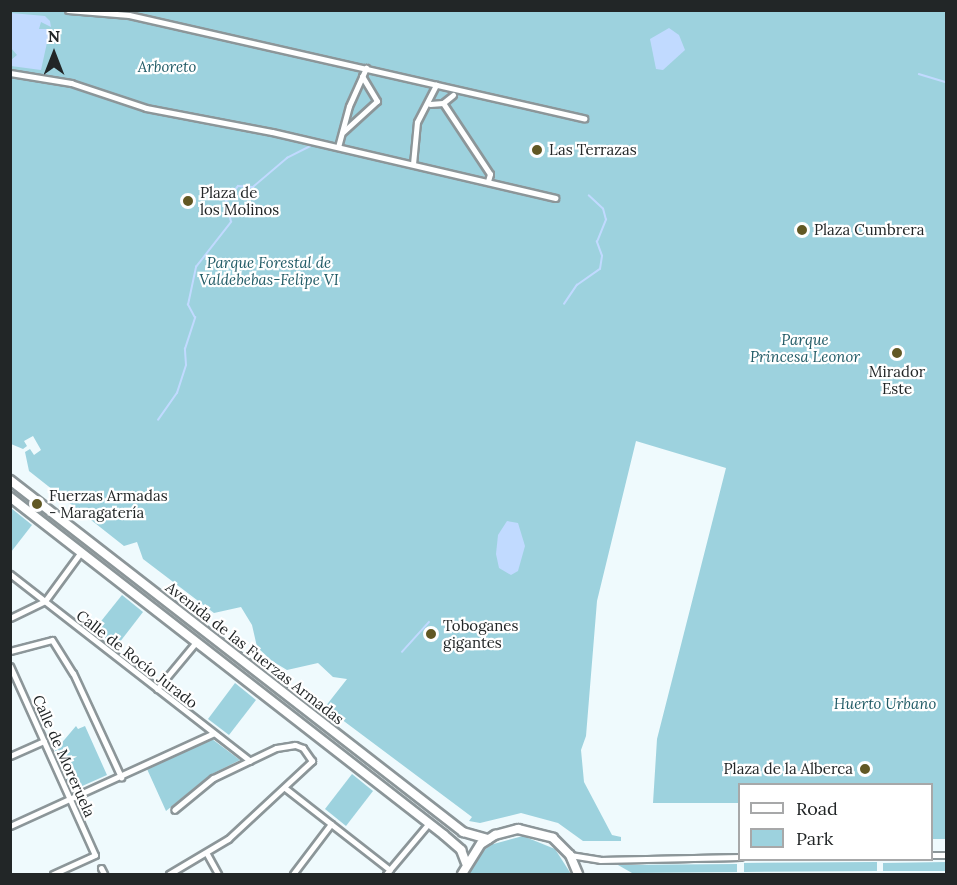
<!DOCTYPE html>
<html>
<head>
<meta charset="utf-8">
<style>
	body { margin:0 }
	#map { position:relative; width:957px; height:885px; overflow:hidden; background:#effafd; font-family:Lora,serif }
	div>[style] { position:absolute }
	.green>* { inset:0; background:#9dd2de }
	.water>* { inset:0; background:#c1daff }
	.stream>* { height:1.5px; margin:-0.75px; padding:0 0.75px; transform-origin:0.75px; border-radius:0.75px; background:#c1daff }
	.roads { filter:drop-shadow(2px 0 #8c9699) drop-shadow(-2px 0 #8c9699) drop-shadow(0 2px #8c9699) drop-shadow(0 -2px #8c9699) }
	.street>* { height:5px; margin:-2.5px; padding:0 2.5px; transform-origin:2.5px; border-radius:2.5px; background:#fff }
	.secondary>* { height:8px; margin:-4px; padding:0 4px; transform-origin:4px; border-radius:4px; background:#fff }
	.dots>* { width:16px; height:16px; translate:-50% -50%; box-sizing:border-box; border:3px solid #fff; border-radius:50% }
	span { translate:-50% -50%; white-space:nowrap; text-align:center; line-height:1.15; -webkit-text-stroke:4.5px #fff; paint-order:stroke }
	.park-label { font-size:15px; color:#215b66; font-style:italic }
	.poi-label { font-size:15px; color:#222627 }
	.left { translate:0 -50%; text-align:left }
	.right { translate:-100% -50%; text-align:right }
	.street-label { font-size:15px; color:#222627 }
	.frame { position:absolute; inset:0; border:12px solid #222627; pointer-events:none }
	.legend { position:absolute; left:738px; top:783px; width:195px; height:78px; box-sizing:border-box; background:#fff; border:2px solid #a7a8a9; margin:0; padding:8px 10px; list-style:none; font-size:18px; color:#222627 }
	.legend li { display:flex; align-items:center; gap:12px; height:30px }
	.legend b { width:30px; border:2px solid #a7a8a9 }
	.north { position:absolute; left:24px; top:24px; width:60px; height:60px; -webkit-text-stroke:4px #fff; paint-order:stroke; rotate:0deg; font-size:16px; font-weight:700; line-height:24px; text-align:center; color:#222627 }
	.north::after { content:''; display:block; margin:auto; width:21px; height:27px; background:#222627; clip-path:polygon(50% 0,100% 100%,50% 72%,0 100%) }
</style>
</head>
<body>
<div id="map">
	<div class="green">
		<div style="clip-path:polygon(11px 11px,946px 11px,946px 839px,932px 839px,932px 784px,740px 784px,739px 803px,653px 803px,657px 739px,726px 468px,636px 441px,597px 601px,586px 736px,581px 750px,584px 782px,612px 835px,621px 837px,621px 841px,583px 841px,558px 823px,521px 813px,480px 823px,469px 821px,472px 817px,325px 707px,347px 679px,333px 677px,318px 663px,287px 670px,272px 661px,257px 647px,252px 625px,241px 607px,214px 613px,143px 559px,137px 542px,124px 546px,29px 471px,25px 452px,30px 449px,34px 455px,41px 450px,33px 436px,24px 441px,27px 446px,23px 449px,11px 444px)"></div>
		<div style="clip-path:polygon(11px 508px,32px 525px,11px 552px,10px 552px)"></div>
		<div style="clip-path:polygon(122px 595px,143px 612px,116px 647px,94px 630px)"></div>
		<div style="clip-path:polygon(235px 683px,256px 700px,229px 735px,208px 719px)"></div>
		<div style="clip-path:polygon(76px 726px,78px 729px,85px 726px,107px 775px,71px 791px,54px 752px)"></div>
		<div style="clip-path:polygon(212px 739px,240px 760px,210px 775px,166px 811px,147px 769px)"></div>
		<div style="clip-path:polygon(352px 774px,373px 791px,346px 826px,325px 809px)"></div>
		<div style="clip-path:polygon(523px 836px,555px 849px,571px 874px,469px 874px,477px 857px,490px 845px)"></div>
		<div style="clip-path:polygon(877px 862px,877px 871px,744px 872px,744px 863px)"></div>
		<div style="clip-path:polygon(946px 862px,946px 871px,883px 871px,883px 863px)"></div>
		<div style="clip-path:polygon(737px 864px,737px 872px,632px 873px,618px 865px)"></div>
	</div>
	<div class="water">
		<div style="clip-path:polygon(11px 13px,45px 16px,50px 21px,51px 27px,41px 22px,39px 29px,50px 29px,41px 70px,11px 66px,11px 60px,17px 55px,11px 48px)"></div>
		<div style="clip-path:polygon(669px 28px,679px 35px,685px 50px,663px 70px,656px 69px,650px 39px)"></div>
		<div style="clip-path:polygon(507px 521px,518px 523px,525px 546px,518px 571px,511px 575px,499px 568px,496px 554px,498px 535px)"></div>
	</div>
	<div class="stream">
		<div style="left:919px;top:74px;width:28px;rotate:17deg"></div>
		<div style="left:564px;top:304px;width:23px;rotate:-56deg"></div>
		<div style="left:577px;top:285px;width:28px;rotate:-35deg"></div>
		<div style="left:600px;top:269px;width:13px;rotate:-81deg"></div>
		<div style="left:602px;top:256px;width:15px;rotate:-110deg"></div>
		<div style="left:597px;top:242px;width:24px;rotate:-68deg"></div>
		<div style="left:606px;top:220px;width:11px;rotate:-105deg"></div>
		<div style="left:603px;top:209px;width:19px;rotate:-137deg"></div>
		<div style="left:158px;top:420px;width:33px;rotate:-55deg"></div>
		<div style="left:177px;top:393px;width:29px;rotate:-72deg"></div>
		<div style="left:186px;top:365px;width:16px;rotate:-94deg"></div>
		<div style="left:185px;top:349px;width:33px;rotate:-72deg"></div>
		<div style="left:195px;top:318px;width:15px;rotate:-118deg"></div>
		<div style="left:188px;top:305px;width:39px;rotate:-78deg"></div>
		<div style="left:196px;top:267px;width:57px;rotate:-52.1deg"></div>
		<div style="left:231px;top:222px;width:22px;rotate:-103deg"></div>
		<div style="left:226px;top:201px;width:19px;rotate:-51deg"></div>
		<div style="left:238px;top:186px;width:15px;rotate:4deg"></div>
		<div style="left:253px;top:187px;width:45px;rotate:-40.5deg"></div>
		<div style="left:287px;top:158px;width:27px;rotate:-27deg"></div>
		<div style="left:402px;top:652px;width:40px;rotate:-48deg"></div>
	</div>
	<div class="roads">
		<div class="street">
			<div style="left:68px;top:10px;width:61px;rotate:4.7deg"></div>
			<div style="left:129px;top:15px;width:467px;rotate:12.8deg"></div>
			<div style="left:10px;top:73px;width:62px;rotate:9.3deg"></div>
			<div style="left:71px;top:83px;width:79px;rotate:18.4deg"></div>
			<div style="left:146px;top:108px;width:128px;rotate:10.8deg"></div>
			<div style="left:272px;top:132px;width:291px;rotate:13.1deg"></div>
			<div style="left:443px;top:103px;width:85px;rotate:56.5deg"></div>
			<div style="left:490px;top:174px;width:7px;rotate:106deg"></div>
			<div style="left:430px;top:104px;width:13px;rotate:-4deg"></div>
			<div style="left:443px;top:103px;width:13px;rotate:-39deg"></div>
			<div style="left:343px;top:132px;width:46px;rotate:-42.4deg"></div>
			<div style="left:377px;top:101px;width:29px;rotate:-121deg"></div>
			<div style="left:338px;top:147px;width:42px;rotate:-75deg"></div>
			<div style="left:349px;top:106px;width:42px;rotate:-65.9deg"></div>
			<div style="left:413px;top:164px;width:42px;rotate:-84.6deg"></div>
			<div style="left:417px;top:122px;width:42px;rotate:-62.8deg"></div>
			<div style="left:10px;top:574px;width:304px;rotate:37.9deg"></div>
			<div style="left:10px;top:618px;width:39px;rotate:-26deg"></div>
			<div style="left:45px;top:601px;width:61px;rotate:-53.7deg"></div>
			<div style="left:10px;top:651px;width:43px;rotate:-14.7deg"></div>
			<div style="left:52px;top:640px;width:39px;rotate:58deg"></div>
			<div style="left:73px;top:673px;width:115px;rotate:65.2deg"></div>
			<div style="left:10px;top:666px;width:207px;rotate:65.8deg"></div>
			<div style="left:95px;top:855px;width:46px;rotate:155.7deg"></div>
			<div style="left:157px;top:689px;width:61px;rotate:-50.3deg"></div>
			<div style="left:10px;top:756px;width:37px;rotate:-24deg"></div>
			<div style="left:285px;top:788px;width:133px;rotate:38deg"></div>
			<div style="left:10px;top:826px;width:224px;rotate:-24.5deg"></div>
			<div style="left:207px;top:854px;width:23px;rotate:61deg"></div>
			<div style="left:570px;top:855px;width:30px;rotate:9deg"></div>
			<div style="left:600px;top:860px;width:140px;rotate:-1.2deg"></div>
			<div style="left:932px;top:855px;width:14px"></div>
			<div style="left:101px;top:868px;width:7px;rotate:63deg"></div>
			<div style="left:169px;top:874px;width:69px;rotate:-30.7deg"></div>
			<div style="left:228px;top:839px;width:115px;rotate:-42.9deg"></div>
			<div style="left:312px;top:761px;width:16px;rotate:-125deg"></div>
			<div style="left:303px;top:748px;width:9px;rotate:-159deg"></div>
			<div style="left:295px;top:745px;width:19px;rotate:171deg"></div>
			<div style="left:276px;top:748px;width:70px;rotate:154.5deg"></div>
			<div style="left:213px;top:778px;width:50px;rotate:140.6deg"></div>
			<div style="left:293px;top:874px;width:63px;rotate:-52.8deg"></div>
			<div style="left:386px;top:874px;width:67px;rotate:-49.9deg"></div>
		</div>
		<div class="secondary">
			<div style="left:10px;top:480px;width:574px;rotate:37.85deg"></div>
			<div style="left:463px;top:832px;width:26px;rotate:16deg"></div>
			<div style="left:10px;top:497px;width:550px;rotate:37.91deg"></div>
			<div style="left:444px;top:835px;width:23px;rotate:41deg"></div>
			<div style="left:461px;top:850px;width:14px;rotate:69deg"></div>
			<div style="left:462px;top:874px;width:36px;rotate:-58deg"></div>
			<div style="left:481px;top:844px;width:17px;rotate:-33deg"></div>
			<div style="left:495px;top:835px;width:24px;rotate:-15deg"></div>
			<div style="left:518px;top:829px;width:36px;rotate:14deg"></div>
			<div style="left:553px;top:838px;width:24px;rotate:45deg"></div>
			<div style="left:570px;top:855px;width:21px;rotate:67deg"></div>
		</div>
	</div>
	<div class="dots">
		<div style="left:537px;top:150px;background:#615824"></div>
		<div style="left:188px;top:201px;background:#615824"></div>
		<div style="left:802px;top:230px;background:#615824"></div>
		<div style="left:897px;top:353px;background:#615824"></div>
		<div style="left:37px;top:504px;background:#615824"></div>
		<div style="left:431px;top:634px;background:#615824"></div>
		<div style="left:865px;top:769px;background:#615824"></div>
	</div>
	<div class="park-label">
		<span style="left:167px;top:67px">Arboreto</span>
		<span style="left:269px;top:271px">Parque Forestal de<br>Valdebebas-Felipe VI</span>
		<span style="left:805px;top:348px">Parque<br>Princesa Leonor</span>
		<span style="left:885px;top:704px">Huerto Urbano</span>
	</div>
	<div class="poi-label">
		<span class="left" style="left:549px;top:150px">Las Terrazas</span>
		<span class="left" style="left:200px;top:201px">Plaza de<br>los Molinos</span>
		<span class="left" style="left:814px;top:230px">Plaza Cumbrera</span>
		<span style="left:897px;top:380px">Mirador<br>Este</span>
		<span class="left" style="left:49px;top:504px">Fuerzas Armadas<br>- Maragatería</span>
		<span class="left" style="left:443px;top:634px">Toboganes<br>gigantes</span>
		<span class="right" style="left:853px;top:769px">Plaza de la Alberca</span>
	</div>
	<div class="street-label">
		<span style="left:255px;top:653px;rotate:38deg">Avenida de las Fuerzas Armadas</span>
		<span style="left:137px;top:659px;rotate:38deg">Calle de Rocío Jurado</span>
		<span style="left:64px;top:756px;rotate:66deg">Calle de Moreruela</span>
	</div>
	<div class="frame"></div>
	<ul class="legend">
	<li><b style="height:8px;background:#fff"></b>Road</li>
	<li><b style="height:16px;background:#9dd2de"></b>Park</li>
	</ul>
	<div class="north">N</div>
</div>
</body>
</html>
